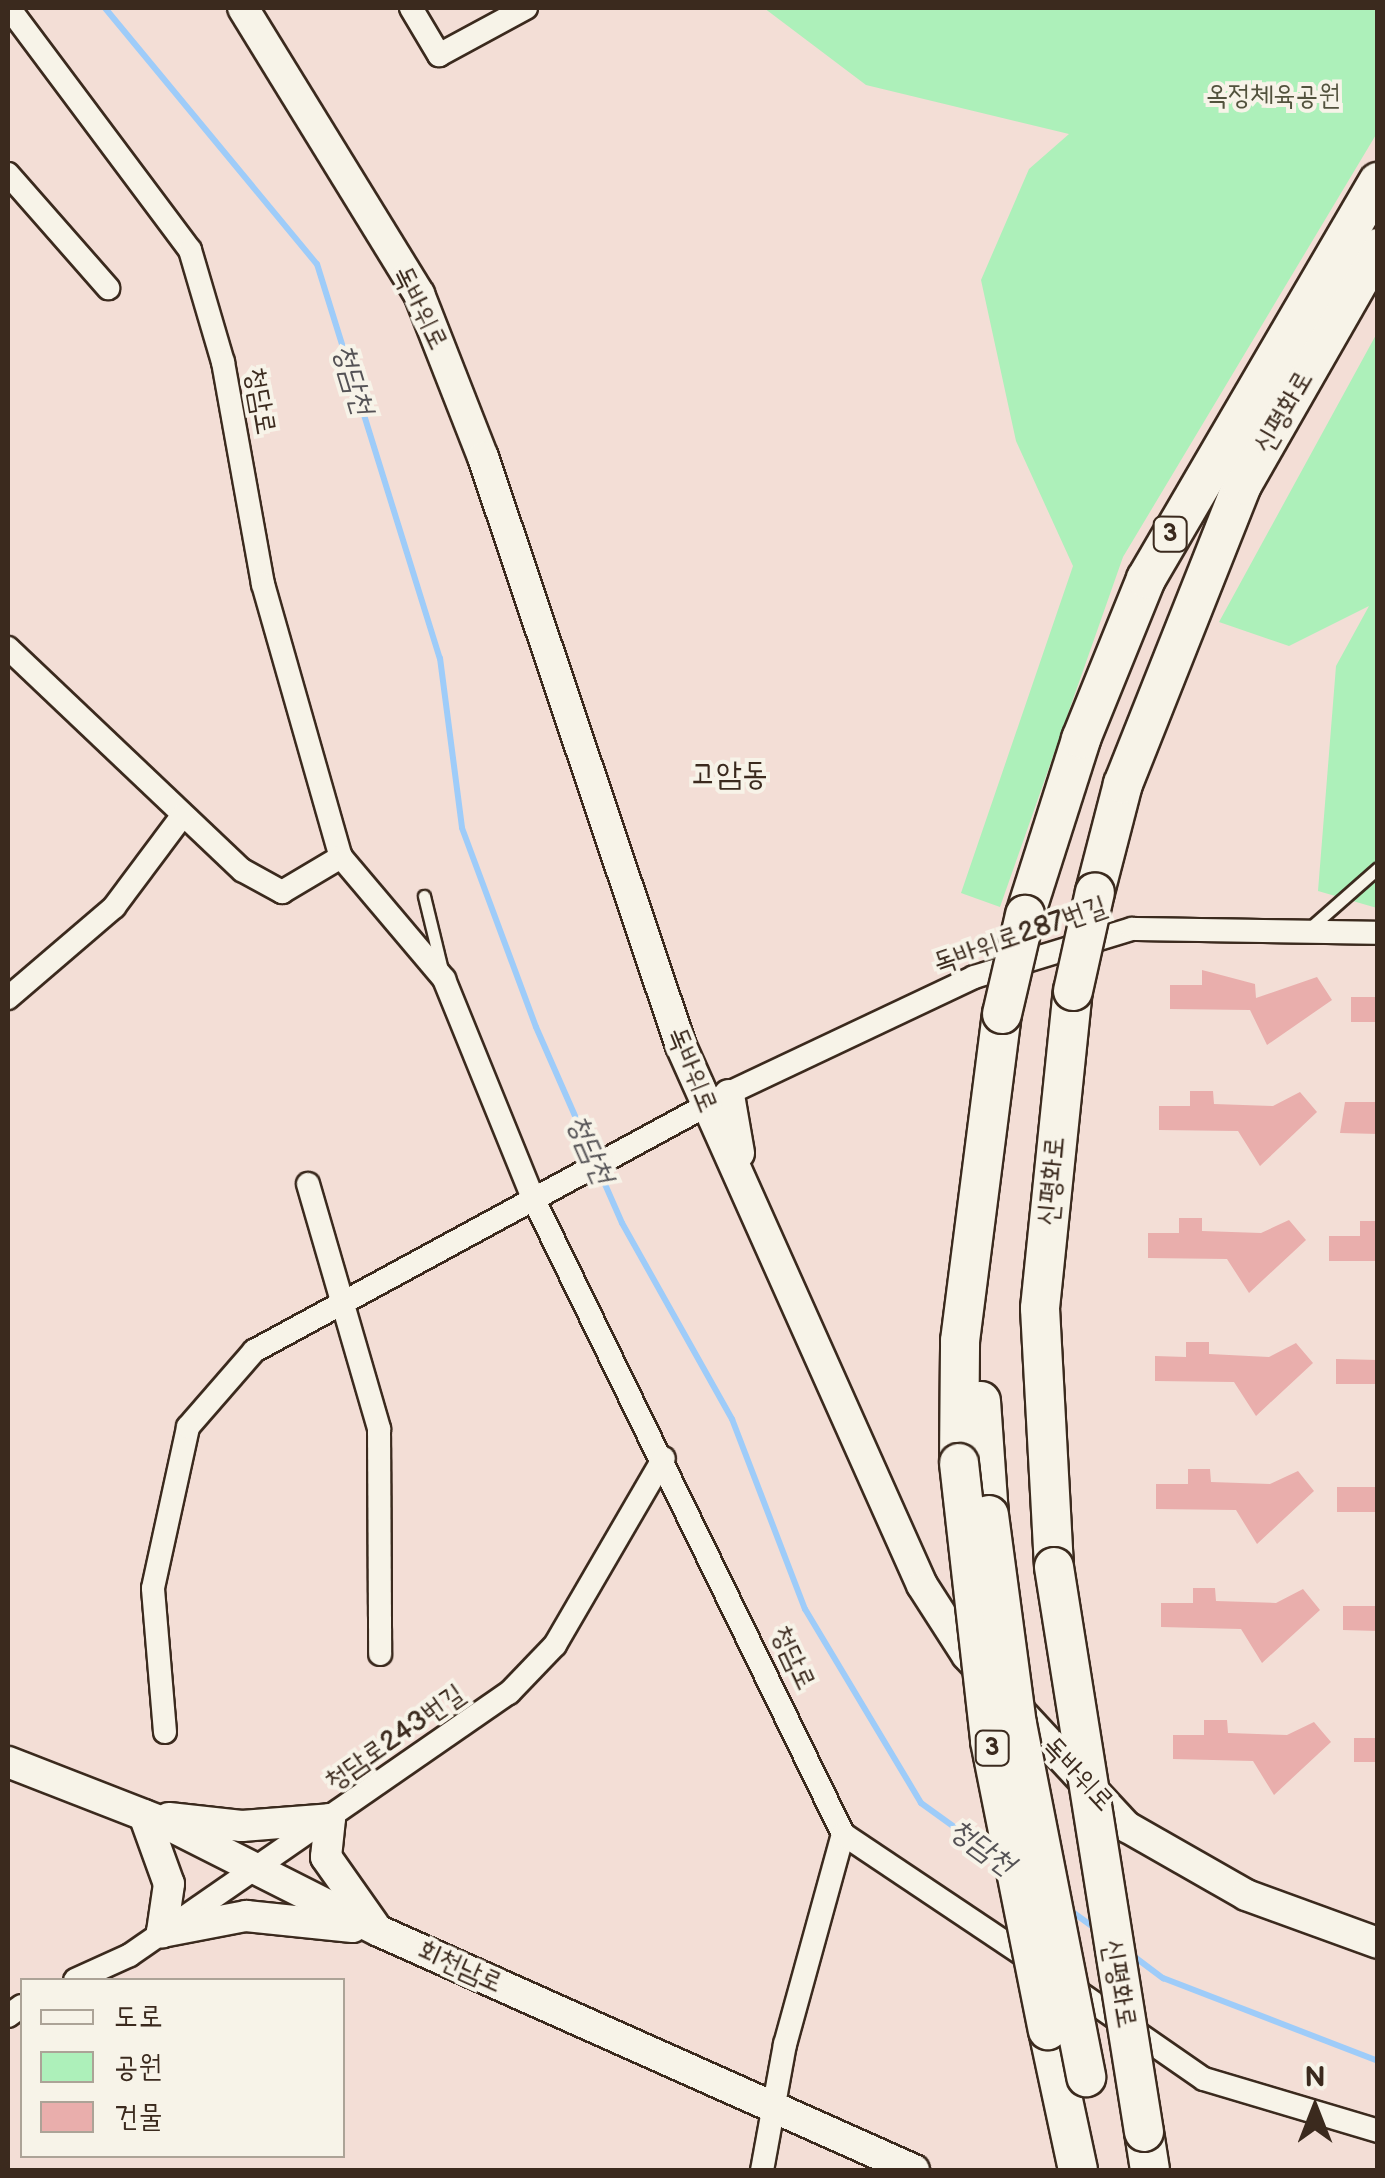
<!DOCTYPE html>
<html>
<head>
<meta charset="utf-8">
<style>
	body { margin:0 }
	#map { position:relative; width:1385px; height:2178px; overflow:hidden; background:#f3ded6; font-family:"Balsamiq Sans","Poor Story",sans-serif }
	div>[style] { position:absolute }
	.green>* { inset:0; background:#adf0ba }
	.stream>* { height:6px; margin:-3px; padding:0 3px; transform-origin:3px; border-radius:3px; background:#9eccf9 }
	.building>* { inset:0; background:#e9aeac }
	.roads { filter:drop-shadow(2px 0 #3b2a1e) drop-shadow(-2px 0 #3b2a1e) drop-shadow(0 2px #3b2a1e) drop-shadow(0 -2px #3b2a1e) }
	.service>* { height:11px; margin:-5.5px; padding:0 5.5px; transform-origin:5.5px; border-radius:5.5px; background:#f7f3e8 }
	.minor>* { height:22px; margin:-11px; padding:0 11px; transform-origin:11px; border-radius:11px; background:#f7f3e8 }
	.secondary>* { height:30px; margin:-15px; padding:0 15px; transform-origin:15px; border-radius:15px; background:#f7f3e8 }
	.trunk>* { height:38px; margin:-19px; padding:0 19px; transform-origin:19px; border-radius:19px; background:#f7f3e8 }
	.bridges { filter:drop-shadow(2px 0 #3b2a1e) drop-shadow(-2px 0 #3b2a1e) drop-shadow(0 2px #3b2a1e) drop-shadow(0 -2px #3b2a1e) }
	.trunk-bridge>* { height:38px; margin:-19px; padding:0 19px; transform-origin:19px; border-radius:19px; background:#f7f3e8 }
	span { translate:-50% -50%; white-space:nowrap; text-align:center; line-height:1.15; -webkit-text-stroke:8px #f7f3e8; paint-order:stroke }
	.shield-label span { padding:2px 8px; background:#f7f3e8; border:2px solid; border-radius:8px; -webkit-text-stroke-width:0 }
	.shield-label { font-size:25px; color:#3b2a1e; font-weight:700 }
	.park-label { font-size:28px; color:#52523d }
	.street-label { font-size:28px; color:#3b2a1e }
	.water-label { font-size:30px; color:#545255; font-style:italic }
	.quarter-label { font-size:32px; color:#3b2a1e }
	.frame { position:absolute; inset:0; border:10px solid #3b2a1e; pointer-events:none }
	.legend { position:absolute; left:20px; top:1978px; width:325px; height:180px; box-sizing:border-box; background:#f7f3e8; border:2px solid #aca397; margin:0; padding:12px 18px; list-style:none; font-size:30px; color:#3b2a1e }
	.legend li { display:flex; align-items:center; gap:20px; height:50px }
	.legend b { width:50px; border:2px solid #aca397 }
	.north { position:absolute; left:1265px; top:2058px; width:100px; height:100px; -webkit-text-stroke:8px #f7f3e8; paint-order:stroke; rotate:0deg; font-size:28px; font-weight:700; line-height:40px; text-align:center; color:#3b2a1e }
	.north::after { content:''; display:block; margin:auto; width:35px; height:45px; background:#3b2a1e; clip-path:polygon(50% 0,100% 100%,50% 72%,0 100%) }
</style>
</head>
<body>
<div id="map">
	<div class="green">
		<div style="clip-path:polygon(764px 8px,1377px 8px,1377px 133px,1123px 557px,1000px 907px,961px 893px,1073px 566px,1016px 441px,981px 280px,1029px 169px,1069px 134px,866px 85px)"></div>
		<div style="clip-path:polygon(1377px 333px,1377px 908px,1318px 891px,1336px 666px,1369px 606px,1289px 646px,1219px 622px)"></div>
	</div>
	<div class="stream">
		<div style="left:105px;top:8px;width:332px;rotate:50.4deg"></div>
		<div style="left:317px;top:264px;width:413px;rotate:72.7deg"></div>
		<div style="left:440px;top:658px;width:171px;rotate:82.6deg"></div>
		<div style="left:462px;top:828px;width:212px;rotate:69.6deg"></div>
		<div style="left:536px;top:1027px;width:214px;rotate:66.3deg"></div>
		<div style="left:622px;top:1223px;width:225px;rotate:60.7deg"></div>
		<div style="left:732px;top:1419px;width:204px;rotate:69deg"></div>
		<div style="left:805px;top:1609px;width:226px;rotate:59.1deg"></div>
		<div style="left:921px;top:1803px;width:97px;rotate:35.8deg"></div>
		<div style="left:1067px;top:1908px;width:37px;rotate:36deg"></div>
		<div style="left:1132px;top:1955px;width:39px;rotate:37deg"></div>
		<div style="left:1163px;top:1978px;width:230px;rotate:21.1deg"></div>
	</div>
	<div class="building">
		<div style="clip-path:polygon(1202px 970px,1255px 984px,1256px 998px,1317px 977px,1332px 1000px,1267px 1045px,1250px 1010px,1170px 1009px,1170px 985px,1202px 985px)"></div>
		<div style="clip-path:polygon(1351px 997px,1378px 997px,1378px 1022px,1351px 1022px)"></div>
		<div style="clip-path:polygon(1190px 1091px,1213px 1091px,1214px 1104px,1273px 1106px,1300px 1092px,1317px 1112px,1260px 1166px,1238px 1131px,1159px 1130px,1159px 1106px,1190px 1106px)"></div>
		<div style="clip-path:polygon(1345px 1102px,1378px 1102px,1378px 1134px,1340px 1133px)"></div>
		<div style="clip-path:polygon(1179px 1218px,1202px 1218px,1202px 1231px,1261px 1233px,1289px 1220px,1306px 1240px,1249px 1293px,1227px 1259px,1148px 1258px,1148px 1233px,1179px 1233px)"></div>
		<div style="clip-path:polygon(1360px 1221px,1378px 1221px,1378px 1261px,1329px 1261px,1329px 1236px,1360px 1236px)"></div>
		<div style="clip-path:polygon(1186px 1342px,1209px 1342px,1209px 1354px,1269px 1357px,1296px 1343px,1313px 1363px,1256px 1416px,1234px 1382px,1155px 1381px,1155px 1356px,1186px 1357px)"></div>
		<div style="clip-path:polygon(1336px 1359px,1378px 1360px,1378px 1384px,1336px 1384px)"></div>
		<div style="clip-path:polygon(1188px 1469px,1210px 1469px,1211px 1482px,1270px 1484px,1298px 1471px,1314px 1491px,1257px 1544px,1236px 1510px,1156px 1509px,1156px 1484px,1188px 1484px)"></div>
		<div style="clip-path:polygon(1337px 1487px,1378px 1487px,1378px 1512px,1337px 1512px)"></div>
		<div style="clip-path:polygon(1193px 1588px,1215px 1588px,1216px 1601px,1276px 1603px,1303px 1589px,1320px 1610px,1262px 1663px,1241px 1629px,1161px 1627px,1161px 1603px,1193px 1603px)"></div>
		<div style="clip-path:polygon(1343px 1606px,1378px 1606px,1378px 1631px,1343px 1630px)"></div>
		<div style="clip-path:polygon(1204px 1720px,1227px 1720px,1228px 1733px,1287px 1735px,1314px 1722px,1331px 1742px,1274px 1795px,1253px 1761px,1173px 1759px,1173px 1735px,1204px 1735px)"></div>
		<div style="clip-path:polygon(1354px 1738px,1378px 1738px,1378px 1762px,1354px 1762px)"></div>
	</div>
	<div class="roads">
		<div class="service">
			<div style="left:424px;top:896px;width:76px;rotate:76.3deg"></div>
			<div style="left:1311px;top:927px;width:89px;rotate:-41.4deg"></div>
		</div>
		<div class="minor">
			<div style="left:9px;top:8px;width:302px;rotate:53.2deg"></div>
			<div style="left:190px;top:250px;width:117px;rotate:73.6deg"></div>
			<div style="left:223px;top:362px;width:226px;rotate:79.8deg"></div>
			<div style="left:263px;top:584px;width:284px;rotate:74.1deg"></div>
			<div style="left:341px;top:857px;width:160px;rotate:49.8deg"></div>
			<div style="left:444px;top:979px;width:236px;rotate:67.9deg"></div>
			<div style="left:533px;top:1198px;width:708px;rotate:64.01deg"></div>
			<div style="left:843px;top:1834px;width:218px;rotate:105.4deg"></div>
			<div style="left:785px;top:2044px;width:128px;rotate:100.3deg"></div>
			<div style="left:411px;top:8px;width:55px;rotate:59.2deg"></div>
			<div style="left:439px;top:55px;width:99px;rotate:-28.4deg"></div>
			<div style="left:8px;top:174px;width:152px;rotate:48.7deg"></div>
			<div style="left:8px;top:648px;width:323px;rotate:43.5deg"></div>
			<div style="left:242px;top:870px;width:46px;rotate:28.8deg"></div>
			<div style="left:282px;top:892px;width:69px;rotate:-30.7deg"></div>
			<div style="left:8px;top:998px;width:140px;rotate:-40.6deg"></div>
			<div style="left:114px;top:907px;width:114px;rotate:-53.2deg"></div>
			<div style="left:308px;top:1184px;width:255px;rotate:73.8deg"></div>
			<div style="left:379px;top:1429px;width:225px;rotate:89.7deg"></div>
			<div style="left:165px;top:1732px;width:144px;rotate:-94.8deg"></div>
			<div style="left:153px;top:1588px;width:165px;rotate:-77.7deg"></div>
			<div style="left:188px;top:1427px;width:101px;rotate:-49deg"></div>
			<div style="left:254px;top:1351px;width:543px;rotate:-28.5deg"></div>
			<div style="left:731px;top:1092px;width:269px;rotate:-25.3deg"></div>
			<div style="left:974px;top:977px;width:165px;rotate:-16.9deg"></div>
			<div style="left:1132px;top:929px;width:246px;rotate:0.9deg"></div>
			<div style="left:843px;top:1834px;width:234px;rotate:33.8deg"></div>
			<div style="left:75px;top:1980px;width:60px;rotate:-24.4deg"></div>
			<div style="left:130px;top:1955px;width:461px;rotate:-34.7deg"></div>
			<div style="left:509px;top:1693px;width:66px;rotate:-46.2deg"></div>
			<div style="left:555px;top:1645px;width:216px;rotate:-59.8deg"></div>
			<div style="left:1068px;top:1985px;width:165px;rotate:34.7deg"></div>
			<div style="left:1204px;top:2079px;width:182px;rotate:16.6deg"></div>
			<div style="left:8px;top:2016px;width:17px;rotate:-36deg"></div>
		</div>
		<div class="secondary">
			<div style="left:243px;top:8px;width:336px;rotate:58.4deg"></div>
			<div style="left:419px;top:294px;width:175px;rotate:68.6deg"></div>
			<div style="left:483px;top:457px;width:621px;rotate:71.42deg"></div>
			<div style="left:681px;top:1046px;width:590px;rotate:65.91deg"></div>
			<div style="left:922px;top:1585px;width:83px;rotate:57.3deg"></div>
			<div style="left:967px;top:1655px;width:235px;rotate:47.1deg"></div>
			<div style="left:1127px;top:1827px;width:137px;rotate:29.7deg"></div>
			<div style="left:1246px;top:1895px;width:140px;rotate:20deg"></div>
			<div style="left:729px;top:1095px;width:59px;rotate:80.2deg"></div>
			<div style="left:8px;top:1762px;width:171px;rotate:21.3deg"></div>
			<div style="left:167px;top:1824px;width:237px;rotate:26.8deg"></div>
			<div style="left:379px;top:1931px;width:586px;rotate:24.07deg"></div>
			<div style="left:144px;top:1815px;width:73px;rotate:70.1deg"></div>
			<div style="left:169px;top:1884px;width:49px;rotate:98.3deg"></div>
			<div style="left:162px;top:1932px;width:86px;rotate:-10.8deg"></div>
			<div style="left:246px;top:1916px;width:107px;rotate:5.9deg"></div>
			<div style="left:169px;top:1818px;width:73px;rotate:6.3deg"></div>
			<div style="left:242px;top:1826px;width:88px;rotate:-4.5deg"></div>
			<div style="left:330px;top:1819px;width:38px;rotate:96deg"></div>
			<div style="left:326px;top:1857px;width:83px;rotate:54.8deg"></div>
		</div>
		<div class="trunk">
			<div style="left:1095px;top:892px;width:112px;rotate:-75.5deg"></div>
			<div style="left:1123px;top:784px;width:322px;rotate:-68.3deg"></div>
			<div style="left:1242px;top:485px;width:273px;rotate:-60.2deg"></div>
			<div style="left:1025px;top:915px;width:185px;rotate:-72.3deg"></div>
			<div style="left:1081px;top:739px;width:173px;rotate:-67.9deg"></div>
			<div style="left:1146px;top:579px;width:460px;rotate:-59.7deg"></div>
			<div style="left:981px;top:1401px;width:114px;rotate:86deg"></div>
			<div style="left:959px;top:1463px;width:122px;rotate:-89.5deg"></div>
			<div style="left:960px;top:1341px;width:330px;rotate:-82.7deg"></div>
			<div style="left:1054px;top:1567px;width:259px;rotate:-93.1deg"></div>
			<div style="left:1040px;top:1308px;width:319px;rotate:-84.1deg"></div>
			<div style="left:1048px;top:2030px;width:143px;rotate:77.9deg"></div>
			<div style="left:1144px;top:2132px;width:38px;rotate:81deg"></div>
		</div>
	</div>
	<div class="bridges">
		<div class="trunk-bridge">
			<div style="left:1073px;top:991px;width:101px;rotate:-77.5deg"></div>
			<div style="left:1002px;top:1014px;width:102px;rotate:-76.9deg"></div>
			<div style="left:959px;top:1463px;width:280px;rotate:83.6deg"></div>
			<div style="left:990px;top:1741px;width:295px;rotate:78.7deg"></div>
			<div style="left:989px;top:1515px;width:211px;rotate:82.4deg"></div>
			<div style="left:1017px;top:1724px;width:360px;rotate:78.9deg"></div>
			<div style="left:1054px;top:1567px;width:572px;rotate:80.95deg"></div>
		</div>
	</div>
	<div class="shield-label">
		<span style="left:1170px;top:534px">3</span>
		<span style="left:992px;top:1748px">3</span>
	</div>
	<div class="park-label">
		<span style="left:1273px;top:96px">옥정체육공원</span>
	</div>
	<div class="street-label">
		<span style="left:420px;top:308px;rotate:64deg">독바위로</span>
		<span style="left:260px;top:401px;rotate:80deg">청담로</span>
		<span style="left:1284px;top:412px;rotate:-60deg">신평화로</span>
		<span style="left:1020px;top:935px;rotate:-19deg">독바위로287번길</span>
		<span style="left:692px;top:1070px;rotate:68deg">독바위로</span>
		<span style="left:1052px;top:1181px;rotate:-85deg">신평화로</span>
		<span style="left:793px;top:1658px;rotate:65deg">청담로</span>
		<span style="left:395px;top:1738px;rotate:-35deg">청담로243번길</span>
		<span style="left:1078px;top:1774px;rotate:47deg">독바위로</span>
		<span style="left:460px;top:1967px;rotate:24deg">회천남로</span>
		<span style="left:1119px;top:1984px;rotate:80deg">신평화로</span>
	</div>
	<div class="water-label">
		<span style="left:353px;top:379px;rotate:73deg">청담천</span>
		<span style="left:590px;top:1149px;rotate:66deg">청담천</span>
		<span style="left:982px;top:1847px;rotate:36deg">청담천</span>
	</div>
	<div class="quarter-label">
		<span style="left:729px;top:775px">고암동</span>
	</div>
	<div class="frame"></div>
	<ul class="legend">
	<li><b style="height:12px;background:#f7f3e8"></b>도로</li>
	<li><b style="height:28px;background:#adf0ba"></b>공원</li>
	<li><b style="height:28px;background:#e9aeac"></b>건물</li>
	</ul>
	<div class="north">N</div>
</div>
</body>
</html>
